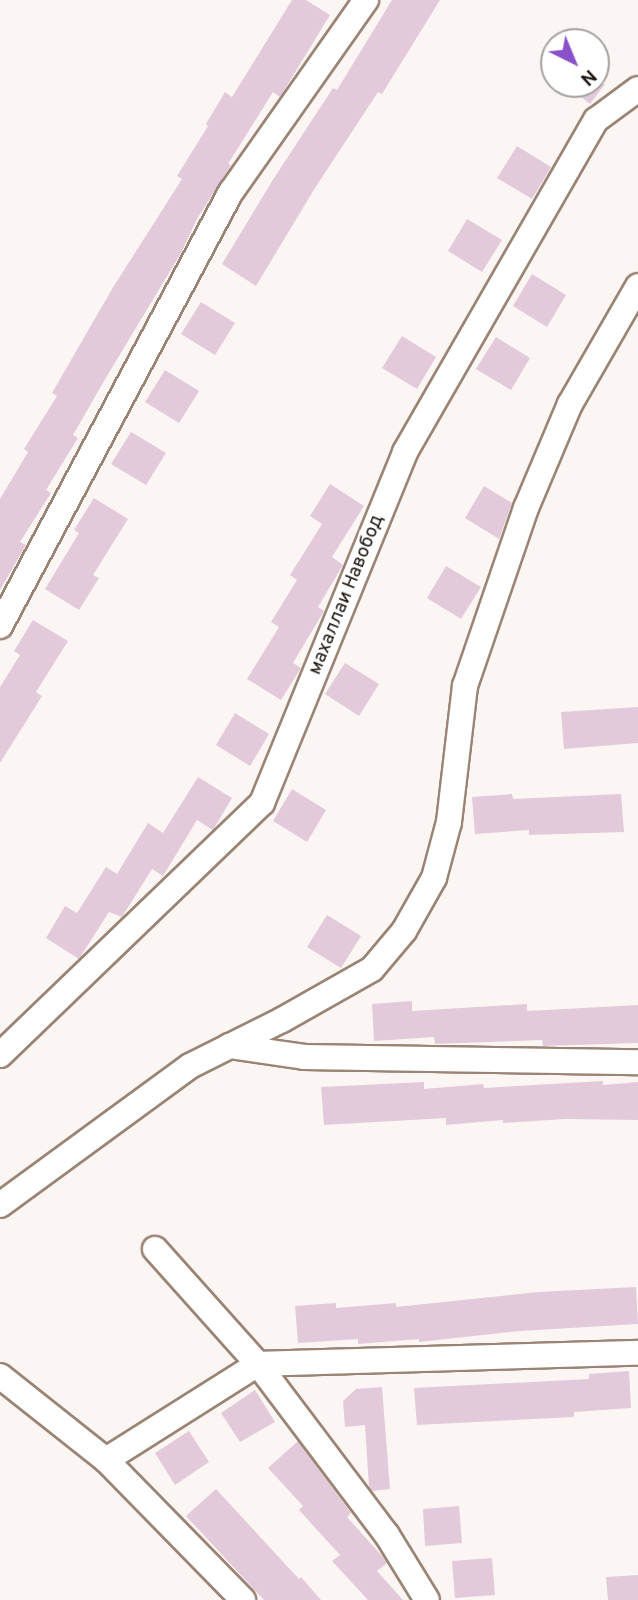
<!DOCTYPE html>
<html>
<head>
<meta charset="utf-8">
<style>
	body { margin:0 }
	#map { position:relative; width:638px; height:1600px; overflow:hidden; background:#fbf6f3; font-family:Overpass,sans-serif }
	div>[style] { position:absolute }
	.building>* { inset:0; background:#e2cada }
	.roads { filter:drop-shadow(2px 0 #9a8475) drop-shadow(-2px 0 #9a8475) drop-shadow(0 2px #9a8475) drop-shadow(0 -2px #9a8475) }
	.minor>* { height:24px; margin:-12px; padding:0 12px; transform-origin:12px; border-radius:12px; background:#fff }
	span { translate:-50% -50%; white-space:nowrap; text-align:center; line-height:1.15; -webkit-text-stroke:5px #fff; paint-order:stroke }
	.street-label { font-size:19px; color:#1e1610 }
	.north { position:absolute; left:540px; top:28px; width:70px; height:70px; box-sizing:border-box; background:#fff; border:2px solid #a5a29f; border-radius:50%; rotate:137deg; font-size:19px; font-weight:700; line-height:28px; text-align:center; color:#1e1610 }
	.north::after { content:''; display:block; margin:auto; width:24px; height:32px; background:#8b51c8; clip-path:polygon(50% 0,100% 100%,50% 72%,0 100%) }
</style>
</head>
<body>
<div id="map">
	<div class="building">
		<div style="clip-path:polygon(292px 0,306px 0,330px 15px,280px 97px,273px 92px,228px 164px,231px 165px,197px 219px,181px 253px,104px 381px,73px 435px,78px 438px,46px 490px,51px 493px,20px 542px,26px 545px,0 590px,0 499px,28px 452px,24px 449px,57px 396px,52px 393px,112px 289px,182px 179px,177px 176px,208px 126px,206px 124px,225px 92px,232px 97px)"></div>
		<div style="clip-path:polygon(392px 0,440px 0,382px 94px,378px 92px,315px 188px,256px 286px,222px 264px,274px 178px,333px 88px,337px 90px)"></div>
		<div style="clip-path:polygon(565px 84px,605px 84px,590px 104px)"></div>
		<div style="clip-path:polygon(517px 146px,551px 167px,532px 199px,497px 178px)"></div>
		<div style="clip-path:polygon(467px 219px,502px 240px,482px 272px,448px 251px)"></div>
		<div style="clip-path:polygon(532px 274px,566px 295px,547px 327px,513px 306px)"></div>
		<div style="clip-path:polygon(201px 302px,235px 323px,215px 355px,181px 334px)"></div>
		<div style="clip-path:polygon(402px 336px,436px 357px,417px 389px,382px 368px)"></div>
		<div style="clip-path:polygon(496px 337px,530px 358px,511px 390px,476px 369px)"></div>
		<div style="clip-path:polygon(165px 370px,199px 391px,179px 423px,145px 402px)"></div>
		<div style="clip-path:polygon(131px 432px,166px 453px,146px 485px,111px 464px)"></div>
		<div style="clip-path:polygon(330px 484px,364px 506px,332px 557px,343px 565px,318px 607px,324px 611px,293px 663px,301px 668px,281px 700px,247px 679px,279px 627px,271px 622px,297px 580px,290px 575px,322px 524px,310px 516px)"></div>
		<div style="clip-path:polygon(484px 486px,512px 503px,499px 539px,465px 518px)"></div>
		<div style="clip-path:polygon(94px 498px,128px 519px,93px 575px,99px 578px,79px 610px,45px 589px,79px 533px,74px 530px)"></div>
		<div style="clip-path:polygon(446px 566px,481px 587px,461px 619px,427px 598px)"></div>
		<div style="clip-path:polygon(33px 620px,68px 641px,36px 692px,42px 696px,0 763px,0 687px,20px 655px,14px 651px)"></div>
		<div style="clip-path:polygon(345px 663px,379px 684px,359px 716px,325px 694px)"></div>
		<div style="clip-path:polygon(638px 707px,638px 743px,564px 749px,561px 712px)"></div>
		<div style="clip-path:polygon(235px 713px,269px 734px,250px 766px,216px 745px)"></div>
		<div style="clip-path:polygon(198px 777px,232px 798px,213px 830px,197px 820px,163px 876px,152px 869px,122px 917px,109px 912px,79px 959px,46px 938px,65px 906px,77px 913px,106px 867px,117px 874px,148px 823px,163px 833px)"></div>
		<div style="clip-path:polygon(292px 789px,326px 810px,307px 842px,273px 821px)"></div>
		<div style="clip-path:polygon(512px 794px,513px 799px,621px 794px,624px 832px,529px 835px,529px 830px,475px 834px,472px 797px)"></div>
		<div style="clip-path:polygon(327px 915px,361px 936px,341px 968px,307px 947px)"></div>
		<div style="clip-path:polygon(412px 1001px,412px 1011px,527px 1004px,527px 1011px,638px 1005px,638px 1043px,543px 1046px,542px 1040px,435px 1044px,434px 1037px,374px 1041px,372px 1004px)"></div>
		<div style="clip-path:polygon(603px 1081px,603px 1085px,638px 1082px,638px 1120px,565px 1119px,503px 1123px,503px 1120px,446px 1125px,446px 1118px,324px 1125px,321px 1087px,424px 1082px,424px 1089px,483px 1084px,484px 1088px)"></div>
		<div style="clip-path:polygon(636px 1287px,638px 1324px,520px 1331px,419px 1342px,419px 1339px,358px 1344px,358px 1339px,298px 1343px,295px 1306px,336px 1303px,336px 1308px,396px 1303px,396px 1307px,538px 1292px)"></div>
		<div style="clip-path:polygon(629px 1371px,631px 1408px,574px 1412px,574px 1417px,417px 1425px,414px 1388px,589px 1379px,589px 1374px)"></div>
		<div style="clip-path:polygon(382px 1387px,390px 1489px,372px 1491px,369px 1487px,365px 1425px,345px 1427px,343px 1401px,356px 1389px)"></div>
		<div style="clip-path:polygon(255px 1390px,275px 1422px,240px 1442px,221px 1413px)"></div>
		<div style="clip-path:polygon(189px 1431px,209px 1462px,175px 1485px,155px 1453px)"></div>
		<div style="clip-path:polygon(298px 1441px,351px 1513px,347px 1517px,383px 1557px,387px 1563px,377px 1571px,403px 1600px,368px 1600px,332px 1561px,340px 1555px,299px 1510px,303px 1506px,268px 1468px)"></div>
		<div style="clip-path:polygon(216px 1489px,299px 1579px,301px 1577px,321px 1600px,264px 1600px,186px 1516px)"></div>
		<div style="clip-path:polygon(459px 1506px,462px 1543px,425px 1546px,423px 1509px)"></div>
		<div style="clip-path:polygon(492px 1558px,495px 1595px,455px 1598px,452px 1561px)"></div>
		<div style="clip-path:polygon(638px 1575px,638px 1600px,608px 1600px,606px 1577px)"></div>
	</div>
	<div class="roads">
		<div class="minor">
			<div style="left:0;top:626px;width:492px;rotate:-62deg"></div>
			<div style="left:231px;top:192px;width:235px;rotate:-54.9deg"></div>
			<div style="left:229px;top:1046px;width:76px;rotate:8.3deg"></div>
			<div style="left:304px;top:1057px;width:334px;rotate:0.9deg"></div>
			<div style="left:0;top:1055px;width:364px;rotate:-43.9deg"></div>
			<div style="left:262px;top:803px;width:379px;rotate:-67.8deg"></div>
			<div style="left:405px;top:452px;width:383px;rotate:-60.1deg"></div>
			<div style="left:596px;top:120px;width:52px;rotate:-36.4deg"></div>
			<div style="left:0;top:1205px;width:235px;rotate:-36.2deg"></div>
			<div style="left:190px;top:1066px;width:103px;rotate:-26.6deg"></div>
			<div style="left:282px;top:1020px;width:103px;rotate:-29.5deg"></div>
			<div style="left:372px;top:969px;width:50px;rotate:-49.9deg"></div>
			<div style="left:404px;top:931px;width:61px;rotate:-60.5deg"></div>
			<div style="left:434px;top:878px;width:58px;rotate:-75deg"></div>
			<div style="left:449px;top:822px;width:137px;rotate:-83.3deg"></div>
			<div style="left:465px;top:686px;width:188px;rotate:-71.1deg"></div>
			<div style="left:526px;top:508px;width:113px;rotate:-67.1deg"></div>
			<div style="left:570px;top:404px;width:136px;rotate:-60deg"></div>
			<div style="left:155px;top:1249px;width:154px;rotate:48.2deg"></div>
			<div style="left:258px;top:1364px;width:214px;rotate:53deg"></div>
			<div style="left:387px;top:1535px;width:76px;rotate:58.4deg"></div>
			<div style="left:0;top:1376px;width:135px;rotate:38.4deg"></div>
			<div style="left:106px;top:1460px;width:180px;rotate:-32.3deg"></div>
			<div style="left:258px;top:1364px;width:380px;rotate:-1.7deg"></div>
			<div style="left:106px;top:1460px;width:196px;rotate:45.6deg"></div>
		</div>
	</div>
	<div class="street-label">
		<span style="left:347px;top:595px;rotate:-68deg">махаллаи Навобод</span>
	</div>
	<div class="north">N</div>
</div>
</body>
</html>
